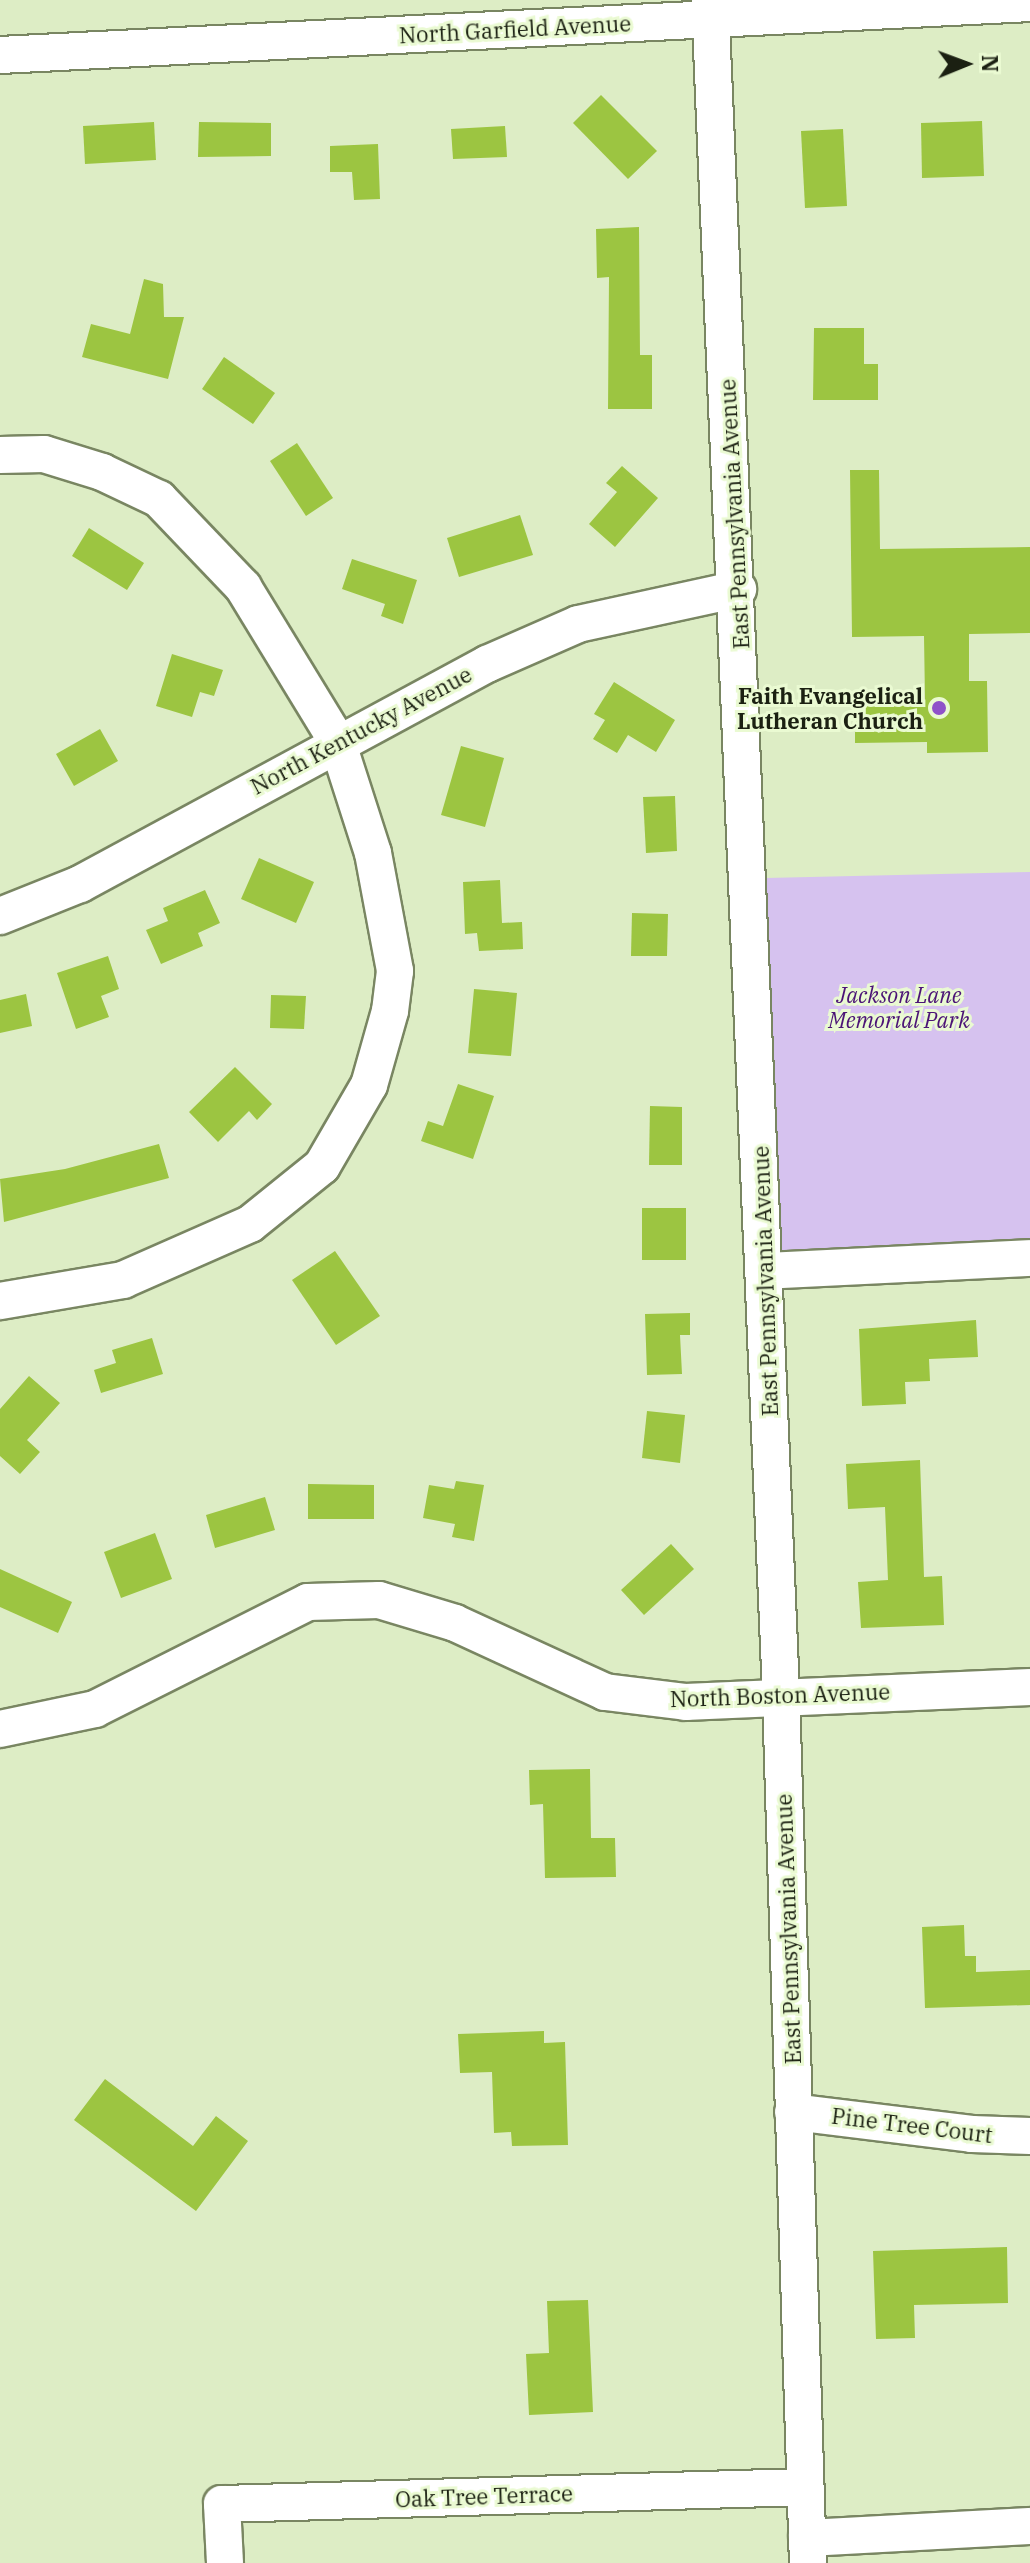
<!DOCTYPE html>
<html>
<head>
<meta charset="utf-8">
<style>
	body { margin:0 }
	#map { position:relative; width:1030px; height:2563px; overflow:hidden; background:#ddedc5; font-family:"IBM Plex Serif",serif }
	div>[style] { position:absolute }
	.green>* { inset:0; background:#d6c2ef }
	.building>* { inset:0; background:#9cc541 }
	.roads { filter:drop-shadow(2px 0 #798662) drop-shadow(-2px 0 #798662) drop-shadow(0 2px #798662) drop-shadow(0 -2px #798662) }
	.minor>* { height:36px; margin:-18px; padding:0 18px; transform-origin:18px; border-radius:18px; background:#fff }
	.dots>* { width:22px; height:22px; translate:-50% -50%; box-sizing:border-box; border:4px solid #eafad2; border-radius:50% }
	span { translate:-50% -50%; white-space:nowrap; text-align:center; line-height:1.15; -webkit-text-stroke:6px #eafad2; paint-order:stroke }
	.street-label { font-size:22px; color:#1b2012 }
	.poi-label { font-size:22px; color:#1b2012; font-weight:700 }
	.right { translate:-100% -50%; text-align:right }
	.park-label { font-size:22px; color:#4b1376; font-style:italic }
	.north { position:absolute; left:926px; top:24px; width:80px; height:80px; -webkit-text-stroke:6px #eafad2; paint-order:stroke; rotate:89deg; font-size:22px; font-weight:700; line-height:32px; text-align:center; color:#1b2012 }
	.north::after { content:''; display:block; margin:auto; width:28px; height:36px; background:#1b2012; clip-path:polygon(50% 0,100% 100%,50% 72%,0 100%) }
</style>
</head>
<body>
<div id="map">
	<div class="green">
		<div style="clip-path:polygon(1030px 872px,1030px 1246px,790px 1257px,772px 1243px,766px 878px)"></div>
	</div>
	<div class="building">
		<div style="clip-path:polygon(601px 95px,657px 151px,628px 179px,573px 123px)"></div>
		<div style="clip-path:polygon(982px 121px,984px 176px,922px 178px,921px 123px)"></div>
		<div style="clip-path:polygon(154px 122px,156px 160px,85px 164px,83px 126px)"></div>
		<div style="clip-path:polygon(199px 122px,271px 123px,271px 156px,198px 157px)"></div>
		<div style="clip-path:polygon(505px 126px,507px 157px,453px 159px,451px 129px)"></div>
		<div style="clip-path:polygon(843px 129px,847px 206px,805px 208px,801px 131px)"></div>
		<div style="clip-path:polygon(378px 144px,380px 199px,354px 200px,352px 172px,330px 172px,330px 146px)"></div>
		<div style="clip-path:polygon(639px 227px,640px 355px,652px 355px,652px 409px,608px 409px,609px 277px,597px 278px,596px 229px)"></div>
		<div style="clip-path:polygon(144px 279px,163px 284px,164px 317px,184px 317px,168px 379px,82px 357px,91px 324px,130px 334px)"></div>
		<div style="clip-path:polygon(814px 328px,864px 328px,864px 364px,878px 364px,878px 400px,813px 400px)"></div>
		<div style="clip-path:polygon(224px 357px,275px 393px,253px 424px,202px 389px)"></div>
		<div style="clip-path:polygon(297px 443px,333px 498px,306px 516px,270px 461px)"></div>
		<div style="clip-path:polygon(622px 466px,658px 498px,615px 547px,589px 524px,617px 492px,606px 483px)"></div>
		<div style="clip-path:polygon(850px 470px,879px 470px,880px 549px,1030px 547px,1030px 633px,969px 634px,969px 681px,987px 681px,988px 752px,927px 753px,927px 742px,855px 743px,855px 700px,925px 700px,924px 636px,852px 637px)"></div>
		<div style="clip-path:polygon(520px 515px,533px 555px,459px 577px,447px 538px)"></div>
		<div style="clip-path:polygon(89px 528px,144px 563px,127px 590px,72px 556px)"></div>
		<div style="clip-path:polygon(352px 559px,417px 580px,403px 624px,381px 616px,385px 604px,342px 589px)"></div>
		<div style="clip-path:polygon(172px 654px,223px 670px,214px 696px,200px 692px,192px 717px,156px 706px)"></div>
		<div style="clip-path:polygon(614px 682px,675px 720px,656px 752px,628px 735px,617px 753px,593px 739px,605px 720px,594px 714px)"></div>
		<div style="clip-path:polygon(100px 729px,118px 761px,74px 786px,56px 754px)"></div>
		<div style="clip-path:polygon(461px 746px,504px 758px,485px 827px,441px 815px)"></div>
		<div style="clip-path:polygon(675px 796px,677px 851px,646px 853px,643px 797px)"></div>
		<div style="clip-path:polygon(259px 858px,314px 882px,296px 923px,241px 899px)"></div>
		<div style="clip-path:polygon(500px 880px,502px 923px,522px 922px,523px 949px,479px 951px,477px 933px,465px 934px,463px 882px)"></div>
		<div style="clip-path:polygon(205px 890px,220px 923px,198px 933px,203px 946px,161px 964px,146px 930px,168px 921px,163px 908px)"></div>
		<div style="clip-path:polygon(632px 913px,668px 914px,667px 956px,631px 956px)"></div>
		<div style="clip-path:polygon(108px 956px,119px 989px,101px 996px,109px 1017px,76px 1029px,57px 973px)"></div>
		<div style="clip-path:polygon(474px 989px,517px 993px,511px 1056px,468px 1053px)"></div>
		<div style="clip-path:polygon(26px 994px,32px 1026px,0 1033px,0 1000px)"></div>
		<div style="clip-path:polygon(271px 995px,306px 996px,304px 1029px,270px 1028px)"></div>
		<div style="clip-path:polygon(235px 1067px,272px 1104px,257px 1120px,249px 1111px,218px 1142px,189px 1112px)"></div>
		<div style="clip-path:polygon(458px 1084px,494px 1096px,473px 1159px,421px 1141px,428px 1121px,443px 1126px)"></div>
		<div style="clip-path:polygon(650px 1106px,682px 1107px,682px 1165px,649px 1165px)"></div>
		<div style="clip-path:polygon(159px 1144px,169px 1178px,4px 1222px,0 1179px,65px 1169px)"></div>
		<div style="clip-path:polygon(642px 1208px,686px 1208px,686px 1260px,642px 1260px)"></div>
		<div style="clip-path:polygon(335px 1251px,380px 1316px,336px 1345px,292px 1280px)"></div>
		<div style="clip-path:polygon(690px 1313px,690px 1335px,680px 1335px,682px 1374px,647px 1375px,645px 1314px)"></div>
		<div style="clip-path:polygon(976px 1320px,978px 1357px,929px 1359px,930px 1381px,905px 1382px,906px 1404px,862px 1406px,859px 1329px)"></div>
		<div style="clip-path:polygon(152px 1338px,163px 1374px,101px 1393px,94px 1370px,116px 1363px,112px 1350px)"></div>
		<div style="clip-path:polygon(29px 1376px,60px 1403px,27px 1440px,40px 1452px,20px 1474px,0 1456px,0 1409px)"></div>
		<div style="clip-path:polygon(647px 1411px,685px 1415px,680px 1463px,642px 1458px)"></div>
		<div style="clip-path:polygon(920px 1460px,924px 1577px,942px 1576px,944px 1625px,861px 1628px,858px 1582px,888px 1580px,885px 1507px,848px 1509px,846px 1464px)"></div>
		<div style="clip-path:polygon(456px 1481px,484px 1485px,474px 1541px,452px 1537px,455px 1524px,423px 1518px,429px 1485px,454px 1489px)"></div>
		<div style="clip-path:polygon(308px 1484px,374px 1485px,374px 1519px,308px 1519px)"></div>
		<div style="clip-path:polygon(265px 1497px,275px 1530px,215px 1548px,206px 1515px)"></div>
		<div style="clip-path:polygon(155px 1533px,172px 1579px,121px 1598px,104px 1552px)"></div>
		<div style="clip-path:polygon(671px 1544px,694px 1569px,644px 1615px,621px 1590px)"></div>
		<div style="clip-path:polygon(0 1569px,72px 1602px,58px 1633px,0 1607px)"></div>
		<div style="clip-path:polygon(590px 1769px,591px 1838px,615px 1838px,616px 1877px,545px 1878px,543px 1804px,530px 1805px,529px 1770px)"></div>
		<div style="clip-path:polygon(964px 1925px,965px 1956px,976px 1956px,976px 1972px,1030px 1970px,1030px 2005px,925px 2008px,922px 1927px)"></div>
		<div style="clip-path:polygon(544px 2031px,544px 2043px,565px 2042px,568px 2145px,512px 2146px,511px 2132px,494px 2133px,492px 2072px,460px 2073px,458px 2034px)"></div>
		<div style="clip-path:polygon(105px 2079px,193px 2146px,216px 2116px,248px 2141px,196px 2211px,74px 2120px)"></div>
		<div style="clip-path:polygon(1007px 2247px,1008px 2303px,914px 2305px,915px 2338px,876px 2339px,873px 2251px)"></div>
		<div style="clip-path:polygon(588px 2300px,593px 2412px,529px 2415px,526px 2354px,549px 2353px,547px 2301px)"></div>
	</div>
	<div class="roads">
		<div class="minor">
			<div style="left:710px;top:0;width:1697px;rotate:87.6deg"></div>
			<div style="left:781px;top:1696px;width:867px;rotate:88.22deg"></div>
			<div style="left:0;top:55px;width:1031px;rotate:-2.89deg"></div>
			<div style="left:0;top:455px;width:44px;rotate:-1.3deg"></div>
			<div style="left:44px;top:454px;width:61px;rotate:17.2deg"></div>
			<div style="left:102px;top:472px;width:63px;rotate:25.3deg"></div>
			<div style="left:159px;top:499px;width:122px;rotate:46.3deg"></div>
			<div style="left:243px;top:587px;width:180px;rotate:58.6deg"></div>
			<div style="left:337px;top:741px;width:118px;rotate:72.2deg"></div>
			<div style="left:373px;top:853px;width:120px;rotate:79.4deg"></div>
			<div style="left:395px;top:971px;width:40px;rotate:97.1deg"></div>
			<div style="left:390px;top:1011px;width:77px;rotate:105.8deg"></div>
			<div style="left:369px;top:1085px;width:94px;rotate:120.1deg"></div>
			<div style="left:322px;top:1166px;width:92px;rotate:141.1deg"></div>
			<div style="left:250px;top:1224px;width:139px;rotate:156.2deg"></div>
			<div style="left:123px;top:1280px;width:125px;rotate:170.3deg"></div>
			<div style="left:0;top:916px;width:86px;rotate:-21.8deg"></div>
			<div style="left:80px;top:884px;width:463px;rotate:-28.4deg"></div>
			<div style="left:487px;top:664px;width:99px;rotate:-23.7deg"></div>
			<div style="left:578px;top:624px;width:164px;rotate:-12.3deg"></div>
			<div style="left:764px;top:1271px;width:266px;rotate:-2.8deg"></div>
			<div style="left:0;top:1729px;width:97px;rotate:-11.9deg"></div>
			<div style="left:95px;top:1709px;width:238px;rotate:-26.7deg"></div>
			<div style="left:308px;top:1602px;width:71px;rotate:-1.6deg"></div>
			<div style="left:379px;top:1600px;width:79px;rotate:16.8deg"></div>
			<div style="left:455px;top:1623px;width:165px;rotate:24.7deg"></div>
			<div style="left:605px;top:1692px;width:82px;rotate:7deg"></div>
			<div style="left:686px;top:1702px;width:344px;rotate:-2.5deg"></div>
			<div style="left:793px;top:2112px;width:180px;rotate:7deg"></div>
			<div style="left:972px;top:2134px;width:58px;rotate:2deg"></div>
			<div style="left:807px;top:2538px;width:223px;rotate:-3.1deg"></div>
			<div style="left:225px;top:2563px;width:59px;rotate:-92.9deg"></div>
			<div style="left:222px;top:2504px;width:583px;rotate:-1.67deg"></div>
		</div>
	</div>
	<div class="dots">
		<div style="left:939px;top:708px;background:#8f52c9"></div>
	</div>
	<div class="street-label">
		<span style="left:515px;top:29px;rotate:-3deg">North Garfield Avenue</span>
		<span style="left:734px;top:514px;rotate:-93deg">East Pennsylvania Avenue</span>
		<span style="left:361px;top:730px;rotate:-28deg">North Kentucky Avenue</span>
		<span style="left:765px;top:1281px;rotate:-92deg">East Pennsylvania Avenue</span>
		<span style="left:780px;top:1695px;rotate:-2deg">North Boston Avenue</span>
		<span style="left:788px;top:1929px;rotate:-92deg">East Pennsylvania Avenue</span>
		<span style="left:912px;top:2125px;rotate:7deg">Pine Tree Court</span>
		<span style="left:484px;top:2496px;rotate:-2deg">Oak Tree Terrace</span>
	</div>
	<div class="poi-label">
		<span class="right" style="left:923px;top:708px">Faith Evangelical<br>Lutheran Church</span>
	</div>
	<div class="park-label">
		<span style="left:899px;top:1007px">Jackson Lane<br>Memorial Park</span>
	</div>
	<div class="north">N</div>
</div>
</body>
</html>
